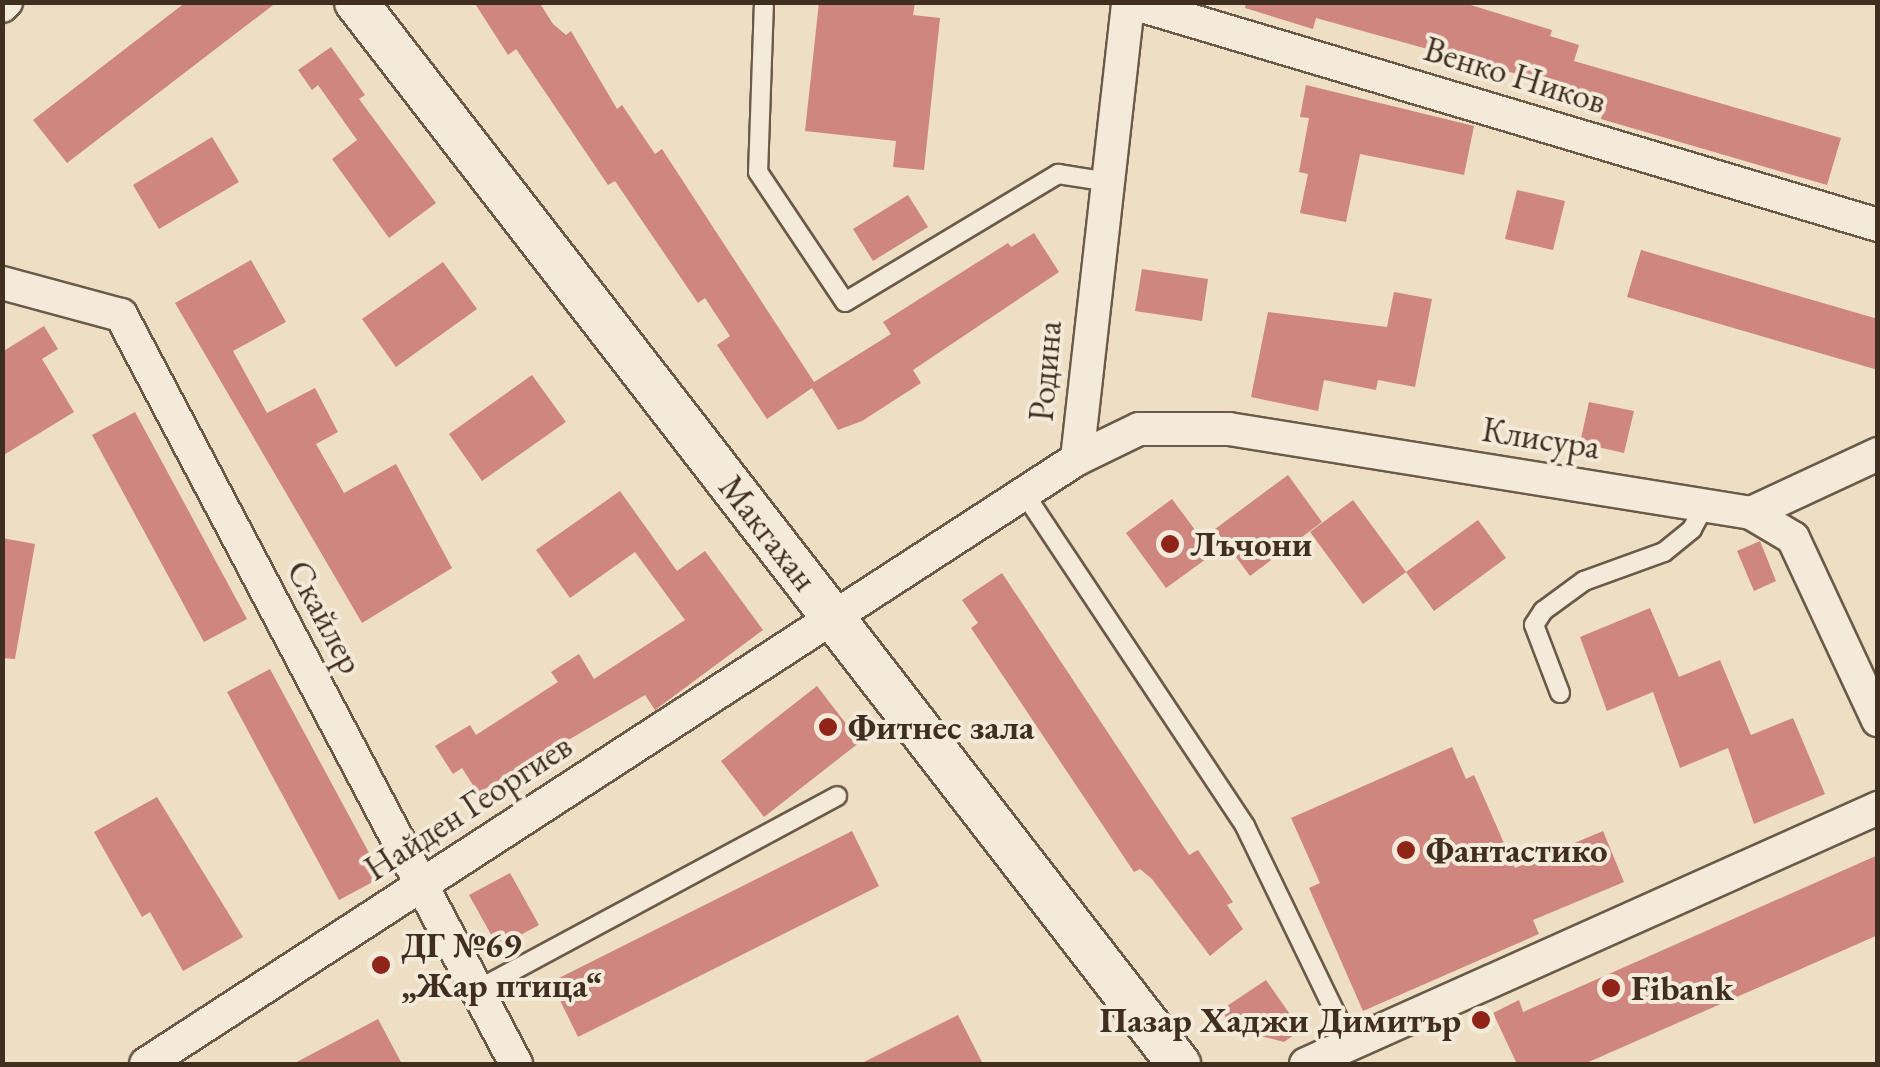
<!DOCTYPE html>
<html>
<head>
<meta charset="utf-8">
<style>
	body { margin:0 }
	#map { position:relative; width:1880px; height:1067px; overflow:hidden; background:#eddec4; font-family:"EB Garamond",serif }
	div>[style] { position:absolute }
	.building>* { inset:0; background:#ce867f }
	.roads { filter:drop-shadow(2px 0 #6b5a48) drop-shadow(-2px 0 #6b5a48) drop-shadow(0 2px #6b5a48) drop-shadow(0 -2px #6b5a48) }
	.service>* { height:18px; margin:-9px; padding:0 9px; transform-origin:9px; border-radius:9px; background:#f3ead9 }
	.minor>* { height:32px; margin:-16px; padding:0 16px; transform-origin:16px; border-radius:16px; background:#f3ead9 }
	.tertiary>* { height:42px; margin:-21px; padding:0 21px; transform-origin:21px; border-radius:21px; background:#f3ead9 }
	.dots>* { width:28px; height:28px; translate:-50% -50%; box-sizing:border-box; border:5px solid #f3ead9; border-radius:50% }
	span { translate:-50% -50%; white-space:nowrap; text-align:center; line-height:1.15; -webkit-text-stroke:8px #f3ead9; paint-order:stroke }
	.street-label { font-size:35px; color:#402e1f }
	.poi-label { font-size:35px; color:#402e1f; font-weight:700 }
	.left { translate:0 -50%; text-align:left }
	.right { translate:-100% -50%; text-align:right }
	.frame { position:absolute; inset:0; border:5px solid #402e1f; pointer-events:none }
</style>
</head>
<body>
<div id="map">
	<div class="building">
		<div style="clip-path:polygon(186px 2px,277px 2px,67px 163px,33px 120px)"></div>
		<div style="clip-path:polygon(474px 2px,539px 2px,553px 24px,566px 35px,571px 31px,617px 109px,622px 105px,655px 154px,662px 149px,814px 382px,891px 334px,883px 322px,1008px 243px,1011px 247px,1034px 233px,1059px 272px,913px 370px,921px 383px,862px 421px,838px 430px,812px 388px,767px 419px,717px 345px,730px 336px,705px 298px,698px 303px,615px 181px,608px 185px,516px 49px,508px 55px)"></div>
		<div style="clip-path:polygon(819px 2px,915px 2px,913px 15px,940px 18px,924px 170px,893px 167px,896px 141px,805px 131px)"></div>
		<div style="clip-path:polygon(1246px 2px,1461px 2px,1552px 30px,1550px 36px,1579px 45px,1574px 61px,1841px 138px,1827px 185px,1601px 119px,1607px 99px,1316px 18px,1313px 29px,1245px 8px)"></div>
		<div style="clip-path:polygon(331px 47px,365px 95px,359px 99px,436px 203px,389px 238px,332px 159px,357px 140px,318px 85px,312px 90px,298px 70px)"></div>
		<div style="clip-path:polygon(1306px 85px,1474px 126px,1464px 175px,1360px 154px,1346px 222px,1300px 213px,1308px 174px,1299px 172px,1309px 118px,1300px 117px)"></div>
		<div style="clip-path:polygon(212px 137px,239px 182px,159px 229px,133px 185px)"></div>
		<div style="clip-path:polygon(1517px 190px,1565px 201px,1553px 250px,1505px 239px)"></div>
		<div style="clip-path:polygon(908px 195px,928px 227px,873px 261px,853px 229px)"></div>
		<div style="clip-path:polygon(1641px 250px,1878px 319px,1878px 370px,1627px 297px)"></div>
		<div style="clip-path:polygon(251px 260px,286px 322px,233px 351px,267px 413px,315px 388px,338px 432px,316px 444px,344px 493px,396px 464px,452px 568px,362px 623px,175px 303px)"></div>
		<div style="clip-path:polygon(443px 262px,477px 309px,396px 367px,362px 319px)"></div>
		<div style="clip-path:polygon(1142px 269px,1208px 279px,1202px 321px,1135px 311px)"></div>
		<div style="clip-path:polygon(1394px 292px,1432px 299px,1415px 387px,1378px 380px,1376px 390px,1324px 380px,1318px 411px,1251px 397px,1268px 312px,1387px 327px)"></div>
		<div style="clip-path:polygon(44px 326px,58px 349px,42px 359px,74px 412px,2px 456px,2px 352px)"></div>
		<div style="clip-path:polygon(532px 375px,566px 422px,482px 481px,449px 434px)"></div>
		<div style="clip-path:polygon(1589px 402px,1634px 411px,1624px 453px,1580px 443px)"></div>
		<div style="clip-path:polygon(135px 412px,247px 619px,204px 642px,92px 435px)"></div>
		<div style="clip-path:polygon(1288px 475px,1322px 522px,1250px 576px,1215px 529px)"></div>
		<div style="clip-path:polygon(620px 491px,677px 571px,705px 551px,763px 630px,655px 710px,645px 695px,478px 793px,462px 768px,453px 774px,435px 746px,470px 725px,476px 735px,558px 682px,551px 672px,579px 654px,594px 679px,685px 620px,635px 552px,570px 598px,536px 550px)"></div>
		<div style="clip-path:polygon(1172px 499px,1213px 554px,1166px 588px,1126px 533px)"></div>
		<div style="clip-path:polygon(1353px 500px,1406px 572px,1363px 604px,1310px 532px)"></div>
		<div style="clip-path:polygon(1478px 520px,1506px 558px,1434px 611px,1406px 572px)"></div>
		<div style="clip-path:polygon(2px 538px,35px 544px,15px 659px,2px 658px)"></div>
		<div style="clip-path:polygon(1760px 541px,1776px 581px,1754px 591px,1737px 551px)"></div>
		<div style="clip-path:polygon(1002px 573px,1189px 855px,1198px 850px,1233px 902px,1227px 905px,1243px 929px,1210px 956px,1152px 879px,1140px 869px,1134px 872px,971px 628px,978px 623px,962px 600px)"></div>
		<div style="clip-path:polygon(1650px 608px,1679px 677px,1720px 660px,1751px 735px,1793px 718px,1825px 794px,1754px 824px,1728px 748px,1680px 768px,1653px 692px,1607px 711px,1580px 637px)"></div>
		<div style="clip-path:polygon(270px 669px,382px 877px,339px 900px,227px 692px)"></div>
		<div style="clip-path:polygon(817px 686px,860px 742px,764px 817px,721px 761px)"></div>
		<div style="clip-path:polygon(1452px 747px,1466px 779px,1474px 775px,1515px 868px,1603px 831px,1624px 882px,1533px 920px,1539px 934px,1363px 1011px,1309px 888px,1320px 883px,1291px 818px)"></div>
		<div style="clip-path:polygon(157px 797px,243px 937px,183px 971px,150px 912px,142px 917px,94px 832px)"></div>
		<div style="clip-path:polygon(852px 831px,879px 886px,578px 1037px,551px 982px)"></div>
		<div style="clip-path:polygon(1878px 855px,1878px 935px,1584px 1064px,1517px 1064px,1493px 1013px,1519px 1000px,1523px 1012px)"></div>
		<div style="clip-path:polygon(510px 873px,539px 925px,498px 947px,469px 895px)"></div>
		<div style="clip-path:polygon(1266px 980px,1301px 1030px,1284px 1042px,1234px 1029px,1221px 1010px)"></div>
		<div style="clip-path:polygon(958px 1015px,983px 1064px,860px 1064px)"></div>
		<div style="clip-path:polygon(378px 1019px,402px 1064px,293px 1064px)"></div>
	</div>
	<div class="roads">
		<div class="service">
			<div style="left:764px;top:2px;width:170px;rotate:92deg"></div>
			<div style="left:758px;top:172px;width:156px;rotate:56.2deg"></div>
			<div style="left:845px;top:302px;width:249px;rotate:-31deg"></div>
			<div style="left:1058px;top:174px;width:46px;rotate:8.8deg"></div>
			<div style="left:1024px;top:493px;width:400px;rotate:56.4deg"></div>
			<div style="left:1245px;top:826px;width:239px;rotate:64.2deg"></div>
			<div style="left:1560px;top:693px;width:73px;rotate:-110.9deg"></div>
			<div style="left:1534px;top:625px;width:17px;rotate:-57deg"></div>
			<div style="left:1543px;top:611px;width:51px;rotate:-36.2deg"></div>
			<div style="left:1584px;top:581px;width:85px;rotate:-19.9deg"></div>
			<div style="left:1664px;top:552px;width:36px;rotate:-39deg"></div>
			<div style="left:1692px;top:529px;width:27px;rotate:-62deg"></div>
			<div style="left:477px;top:990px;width:409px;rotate:-28.3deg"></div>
		</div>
		<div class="minor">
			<div style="left:1129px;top:2px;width:781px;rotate:16.58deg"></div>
			<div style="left:2px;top:6px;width:6px;rotate:-45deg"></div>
			<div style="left:2px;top:283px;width:123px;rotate:15.1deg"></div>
			<div style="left:121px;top:315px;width:847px;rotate:62.19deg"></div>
			<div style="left:1077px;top:459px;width:460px;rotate:-83.6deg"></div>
			<div style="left:1751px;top:513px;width:140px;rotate:-24.9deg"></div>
			<div style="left:146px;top:1064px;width:1110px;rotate:-33.02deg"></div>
			<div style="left:1077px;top:459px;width:69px;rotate:-25.8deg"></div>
			<div style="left:1139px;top:429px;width:90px"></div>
			<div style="left:1229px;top:429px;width:529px;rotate:9.14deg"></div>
			<div style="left:1751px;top:513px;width:49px;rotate:30.8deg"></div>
			<div style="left:1793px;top:538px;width:201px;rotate:65deg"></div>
			<div style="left:1306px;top:1064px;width:627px;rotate:-24.11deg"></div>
		</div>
		<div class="tertiary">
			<div style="left:356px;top:2px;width:1344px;rotate:52.23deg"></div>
		</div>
	</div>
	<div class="dots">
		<div style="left:1170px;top:544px;background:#8f2418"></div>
		<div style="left:828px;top:727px;background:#8f2418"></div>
		<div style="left:1406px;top:850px;background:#8f2418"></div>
		<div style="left:381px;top:965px;background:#8f2418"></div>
		<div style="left:1611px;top:988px;background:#8f2418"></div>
		<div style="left:1481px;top:1020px;background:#8f2418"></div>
	</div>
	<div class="street-label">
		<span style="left:1515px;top:75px;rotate:17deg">Венко Ников</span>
		<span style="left:1045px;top:371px;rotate:-85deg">Родина</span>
		<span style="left:1541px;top:438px;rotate:9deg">Клисура</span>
		<span style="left:768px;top:533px;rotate:52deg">Макгахан</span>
		<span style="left:325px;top:617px;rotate:62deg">Скайлер</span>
		<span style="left:468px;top:807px;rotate:-33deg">Найден Георгиев</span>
	</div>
	<div class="poi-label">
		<span class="left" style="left:1190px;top:544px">Лъчони</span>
		<span class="left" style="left:848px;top:727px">Фитнес зала</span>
		<span class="left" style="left:1426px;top:850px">Фантастико</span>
		<span class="left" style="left:401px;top:965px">ДГ №69<br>„Жар птица“</span>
		<span class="left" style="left:1631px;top:988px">Fibank</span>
		<span class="right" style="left:1461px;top:1020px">Пазар Хаджи Димитър</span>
	</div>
	<div class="frame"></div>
</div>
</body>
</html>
